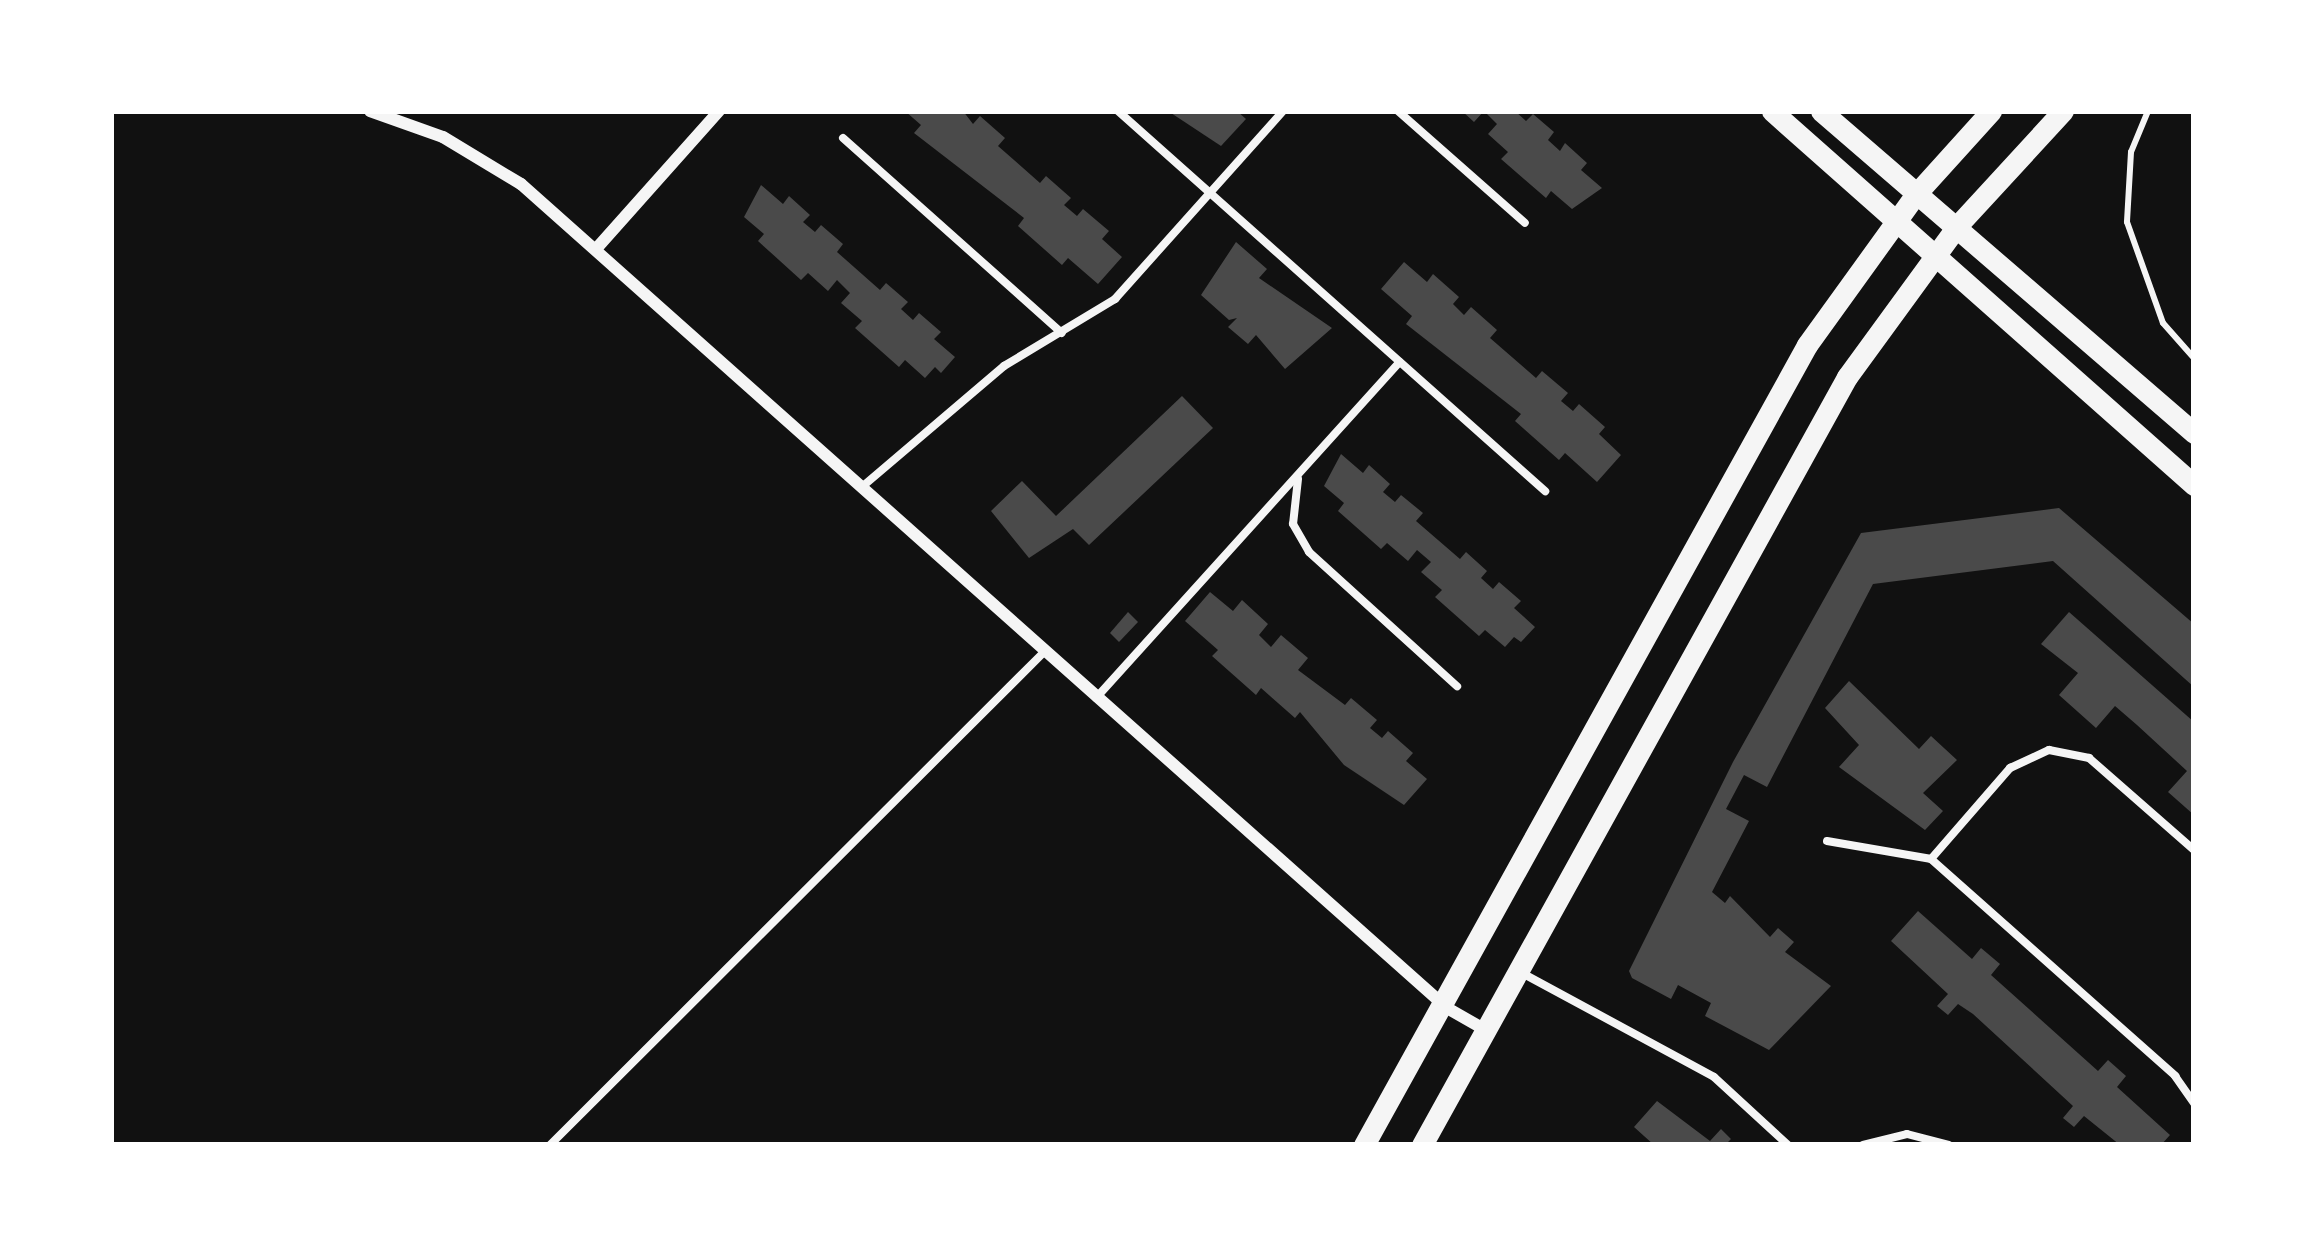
<!DOCTYPE html>
<html>
<head>
<meta charset="utf-8">
<style>
	body { margin:0 }
	#map { position:relative; width:2305px; height:1256px; overflow:hidden; background:#111; font-family:Bitter,serif }
	div>[style] { position:absolute }
	.building>* { inset:0; background:#4a4a4a }
	.path>* { height:6px; margin:-3px; padding:0 3px; transform-origin:3px; border-radius:3px; background:#f5f5f5 }
	.service>* { height:8px; margin:-4px; padding:0 4px; transform-origin:4px; border-radius:4px; background:#f5f5f5 }
	.minor>* { height:12px; margin:-6px; padding:0 6px; transform-origin:6px; border-radius:6px; background:#f5f5f5 }
	.secondary>* { height:21px; margin:-10.5px; padding:0 10.5px; transform-origin:10.5px; border-radius:10.5px; background:#f5f5f5 }
	span { translate:-50% -50%; white-space:nowrap; text-align:center; line-height:1.15; -webkit-text-stroke:9px #fff; paint-order:stroke }
	.frame { position:absolute; inset:0; border:114px solid #fff; pointer-events:none }
</style>
</head>
<body>
<div id="map">
	<div class="building">
		<div style="clip-path:polygon(905px 111px,963px 111px,973px 124px,980px 116px,1005px 138px,998px 146px,1040px 183px,1046px 176px,1071px 198px,1064px 205px,1077px 216px,1083px 209px,1109px 231px,1102px 239px,1122px 257px,1098px 284px,1068px 258px,1062px 265px,1018px 226px,1024px 218px,914px 133px,921px 125px)"></div>
		<div style="clip-path:polygon(1168px 111px,1237px 111px,1246px 119px,1221px 146px)"></div>
		<div style="clip-path:polygon(1462px 111px,1515px 111px,1526px 121px,1533px 114px,1554px 132px,1548px 140px,1560px 151px,1565px 143px,1587px 163px,1581px 170px,1602px 188px,1572px 209px,1551px 191px,1546px 198px,1501px 159px,1508px 152px,1488px 134px,1497px 124px,1484px 111px,1474px 122px)"></div>
		<div style="clip-path:polygon(761px 185px,783px 204px,789px 196px,810px 215px,803px 222px,815px 232px,821px 225px,843px 244px,837px 252px,880px 290px,886px 283px,908px 302px,901px 309px,913px 320px,919px 313px,941px 332px,934px 339px,955px 357px,941px 373px,935px 367px,925px 378px,905px 360px,899px 367px,855px 328px,862px 321px,841px 303px,850px 293px,837px 280px,828px 291px,808px 273px,801px 280px,758px 241px,764px 234px,744px 217px)"></div>
		<div style="clip-path:polygon(1236px 242px,1267px 269px,1259px 278px,1332px 328px,1285px 369px,1256px 335px,1248px 344px,1228px 327px,1237px 318px,1229px 320px,1201px 295px)"></div>
		<div style="clip-path:polygon(1404px 262px,1427px 282px,1433px 274px,1459px 297px,1453px 304px,1464px 315px,1471px 307px,1497px 330px,1490px 338px,1536px 378px,1542px 371px,1568px 393px,1561px 401px,1573px 411px,1579px 404px,1605px 427px,1599px 434px,1621px 455px,1597px 482px,1565px 453px,1559px 460px,1515px 421px,1521px 414px,1406px 324px,1412px 316px,1381px 289px)"></div>
		<div style="clip-path:polygon(1182px 396px,1213px 428px,1089px 545px,1073px 529px,1029px 558px,991px 511px,1022px 481px,1056px 516px)"></div>
		<div style="clip-path:polygon(1341px 454px,1363px 473px,1369px 465px,1390px 484px,1383px 492px,1395px 502px,1401px 495px,1423px 513px,1416px 521px,1460px 559px,1466px 552px,1487px 571px,1481px 578px,1493px 589px,1499px 582px,1521px 601px,1514px 608px,1535px 627px,1521px 642px,1514px 637px,1505px 647px,1485px 630px,1479px 636px,1435px 597px,1442px 590px,1421px 572px,1431px 562px,1417px 550px,1408px 561px,1387px 543px,1381px 549px,1338px 511px,1344px 503px,1324px 486px)"></div>
		<div style="clip-path:polygon(2059px 508px,2194px 624px,2194px 687px,2053px 561px,1873px 584px,1767px 787px,1744px 775px,1726px 809px,1749px 821px,1712px 892px,1725px 903px,1730px 896px,1770px 937px,1778px 928px,1794px 942px,1785px 952px,1831px 986px,1769px 1050px,1705px 1016px,1711px 1003px,1678px 985px,1671px 999px,1632px 978px,1629px 971px,1733px 762px,1861px 533px)"></div>
		<div style="clip-path:polygon(1210px 592px,1233px 611px,1242px 600px,1268px 624px,1259px 635px,1271px 647px,1281px 635px,1308px 658px,1298px 670px,1345px 705px,1351px 698px,1377px 720px,1370px 728px,1382px 738px,1388px 731px,1413px 753px,1406px 761px,1427px 779px,1404px 805px,1344px 765px,1300px 712px,1295px 718px,1261px 688px,1256px 695px,1212px 656px,1218px 650px,1185px 621px)"></div>
		<div style="clip-path:polygon(1128px 612px,1138px 622px,1119px 642px,1110px 633px)"></div>
		<div style="clip-path:polygon(2069px 612px,2194px 722px,2194px 815px,2168px 792px,2187px 771px,2137px 725px,2115px 706px,2096px 728px,2059px 695px,2078px 673px,2041px 644px)"></div>
		<div style="clip-path:polygon(1849px 681px,1919px 749px,1931px 736px,1957px 760px,1923px 793px,1943px 811px,1925px 830px,1839px 767px,1859px 745px,1825px 708px)"></div>
		<div style="clip-path:polygon(1918px 911px,1972px 959px,1981px 948px,2000px 964px,1991px 975px,2098px 1071px,2108px 1060px,2126px 1076px,2117px 1087px,2170px 1135px,2161px 1145px,2120px 1145px,2084px 1116px,2074px 1127px,2063px 1118px,2073px 1106px,1973px 1014px,1958px 1004px,1948px 1015px,1937px 1006px,1948px 994px,1891px 941px)"></div>
		<div style="clip-path:polygon(1657px 1101px,1710px 1141px,1721px 1129px,1731px 1139px,1725px 1145px,1654px 1145px,1634px 1127px)"></div>
	</div>
	<div class="path">
		<div style="left:2148px;top:111px;width:44px;rotate:112.5deg"></div>
		<div style="left:2131px;top:152px;width:70px;rotate:93.3deg"></div>
		<div style="left:2127px;top:222px;width:107px;rotate:70.4deg"></div>
		<div style="left:2163px;top:323px;width:47px;rotate:48.5deg"></div>
	</div>
	<div class="service">
		<div style="left:1118px;top:111px;width:572px;rotate:41.67deg"></div>
		<div style="left:1398px;top:111px;width:169px;rotate:41.4deg"></div>
		<div style="left:843px;top:138px;width:293px;rotate:41.7deg"></div>
		<div style="left:1298px;top:479px;width:45px;rotate:96.3deg"></div>
		<div style="left:1293px;top:524px;width:32px;rotate:60deg"></div>
		<div style="left:1309px;top:552px;width:200px;rotate:42.2deg"></div>
		<div style="left:863px;top:486px;width:185px;rotate:-40.4deg"></div>
		<div style="left:1004px;top:366px;width:130px;rotate:-31.1deg"></div>
		<div style="left:1115px;top:299px;width:252px;rotate:-48.2deg"></div>
		<div style="left:1096px;top:698px;width:453px;rotate:-47.9deg"></div>
		<div style="left:1827px;top:841px;width:106px;rotate:9.8deg"></div>
		<div style="left:1931px;top:859px;width:327px;rotate:41.6deg"></div>
		<div style="left:2175px;top:1076px;width:33px;rotate:55deg"></div>
		<div style="left:1931px;top:859px;width:121px;rotate:-49deg"></div>
		<div style="left:2010px;top:768px;width:43px;rotate:-24.8deg"></div>
		<div style="left:2049px;top:750px;width:41px;rotate:11.3deg"></div>
		<div style="left:2089px;top:758px;width:140px;rotate:41.2deg"></div>
		<div style="left:1522px;top:973px;width:218px;rotate:28.4deg"></div>
		<div style="left:1714px;top:1077px;width:100px;rotate:42.6deg"></div>
		<div style="left:550px;top:1145px;width:698px;rotate:-44.94deg"></div>
		<div style="left:1863px;top:1145px;width:45px;rotate:-14deg"></div>
		<div style="left:1907px;top:1134px;width:43px;rotate:14.7deg"></div>
	</div>
	<div class="minor">
		<div style="left:370px;top:111px;width:77px;rotate:19.6deg"></div>
		<div style="left:443px;top:137px;width:91px;rotate:31.1deg"></div>
		<div style="left:521px;top:184px;width:1240px;rotate:41.66deg"></div>
		<div style="left:1447px;top:1008px;width:48px;rotate:29.7deg"></div>
		<div style="left:596px;top:249px;width:185px;rotate:-48.3deg"></div>
	</div>
	<div class="secondary">
		<div style="left:1772px;top:111px;width:564px;rotate:41.55deg"></div>
		<div style="left:1821px;top:111px;width:493px;rotate:40.8deg"></div>
		<div style="left:1364px;top:1145px;width:914px;rotate:-61.02deg"></div>
		<div style="left:1807px;top:345px;width:186px;rotate:-54.2deg"></div>
		<div style="left:1916px;top:194px;width:112px;rotate:-47.9deg"></div>
		<div style="left:1422px;top:1145px;width:878px;rotate:-61.04deg"></div>
		<div style="left:1847px;top:377px;width:188px;rotate:-53.9deg"></div>
		<div style="left:1958px;top:225px;width:155px;rotate:-47.4deg"></div>
	</div>
	<div class="frame"></div>
</div>
</body>
</html>
